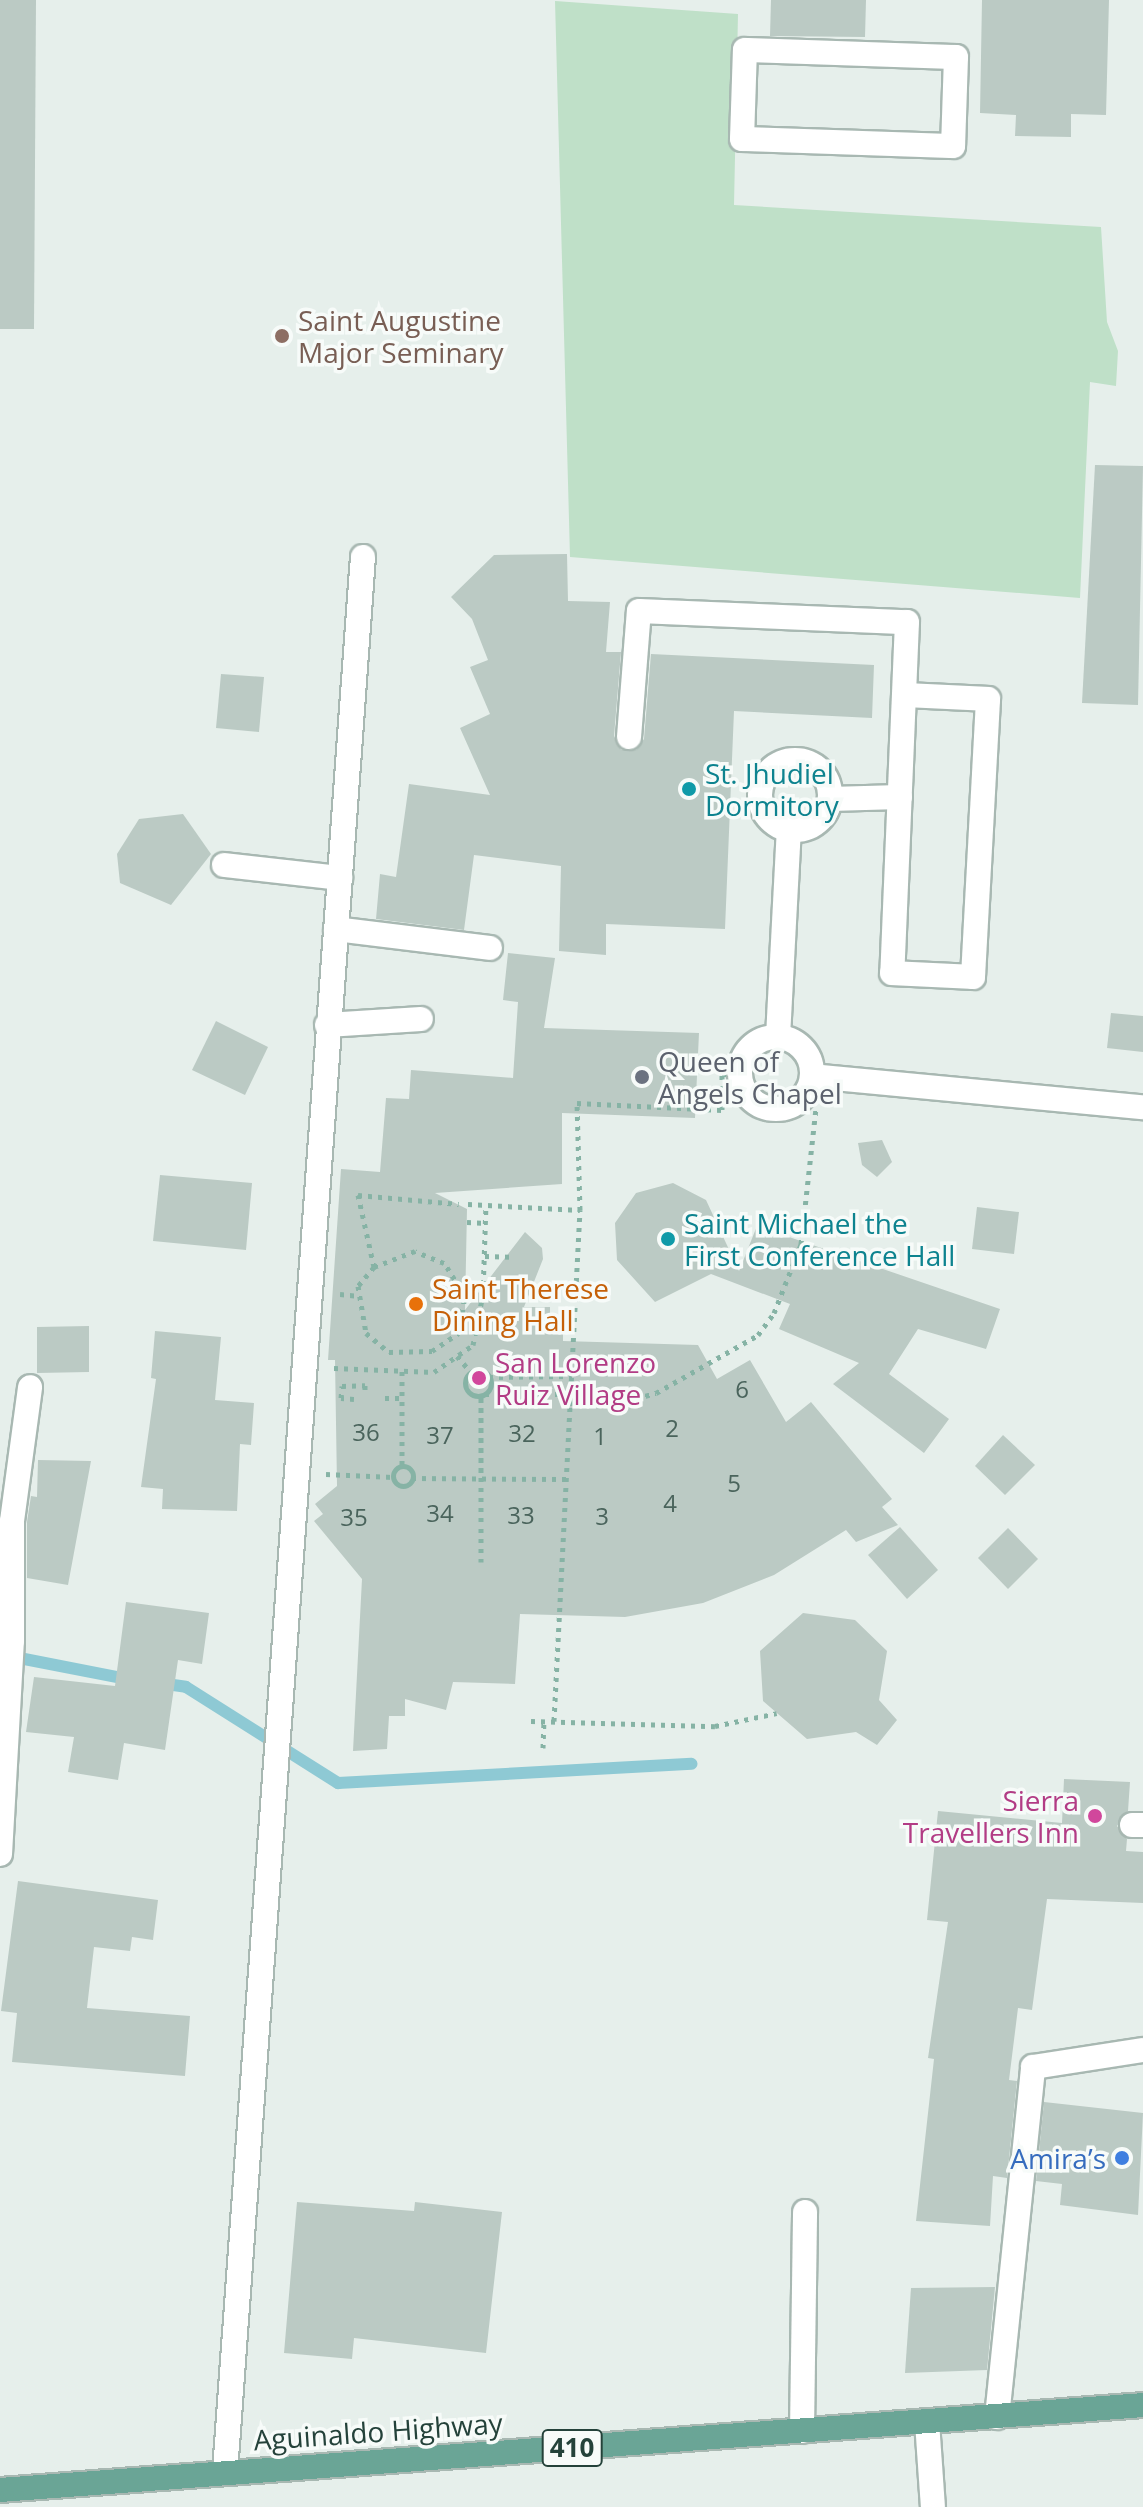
<!DOCTYPE html>
<html>
<head>
<meta charset="utf-8">
<style>
	body { margin:0 }
	#map { position:relative; width:1143px; height:2507px; overflow:hidden; background:#e6efeb; font-family:"Open Sans",sans-serif }
	div>[style] { position:absolute }
	.green>* { inset:0; background:#bfe0c8 }
	.stream>* { height:12px; margin:-6px; padding:0 6px; transform-origin:6px; border-radius:6px; background:#8ec9d4 }
	.building>* { inset:0; background:#bbcac4 }
	.path>* { height:5px; margin-top:-2.5px; transform-origin:0; background:repeating-linear-gradient(90deg,#86b3a5 0 4px,transparent 0 10px) }
	.path>.ring { margin:-2.5px; padding:0; box-sizing:content-box; background:none; border:5px solid #86b3a5; border-radius:50% }
	.roads { filter:drop-shadow(2px 0 #a8b8b2) drop-shadow(-2px 0 #a8b8b2) drop-shadow(0 2px #a8b8b2) drop-shadow(0 -2px #a8b8b2) }
	.minor>* { height:24px; margin:-12px; padding:0 12px; transform-origin:12px; border-radius:12px; background:#fff }
	.minor>.ring { margin:-12px; padding:0; box-sizing:content-box; background:none; border:24px solid #fff; border-radius:50% }
	.major>* { height:24px; margin:-12px; padding:0 12px; transform-origin:12px; border-radius:12px; background:#6aa596 }
	.dots>* { width:22px; height:22px; translate:-50% -50%; box-sizing:border-box; border:4px solid #f7fbf9; border-radius:50% }
	span { translate:-50% -50%; white-space:nowrap; text-align:center; line-height:1.15; -webkit-text-stroke:7px #f7fbf9; paint-order:stroke }
	.number-label { font-size:24px; color:#4a645c }
	.number-label span { -webkit-text-stroke-width:0 }
	.shield-label span { padding:2px 6px; background:#f7fbf9; border:2px solid; border-radius:6px; -webkit-text-stroke-width:0 }
	.shield-label { font-size:26px; color:#24423a; font-weight:700 }
	.education-label { font-size:28px; color:#785e54 }
	.left { translate:0 -50%; text-align:left }
	.culture-label { font-size:28px; color:#0d838f }
	.worship-label { font-size:28px; color:#5b616d }
	.food-label { font-size:28px; color:#c56008 }
	.hotel-label { font-size:28px; color:#b23c85 }
	.right { translate:-100% -50%; text-align:right }
	.shop-label { font-size:28px; color:#366cbe }
	.street-label { font-size:28px; color:#24423a }
</style>
</head>
<body>
<div id="map">
	<div class="green">
		<div style="clip-path:polygon(555px 1px,738px 14px,734px 205px,1101px 227px,1107px 322px,1118px 351px,1116px 386px,1090px 382px,1080px 598px,570px 557px)"></div>
	</div>
	<div class="stream">
		<div style="left:9px;top:1656px;width:126px;rotate:11deg"></div>
		<div style="left:159px;top:1683px;width:27px;rotate:8deg"></div>
		<div style="left:186px;top:1687px;width:180px;rotate:32.3deg"></div>
		<div style="left:338px;top:1783px;width:354px;rotate:-3.1deg"></div>
	</div>
	<div class="building">
		<div style="clip-path:polygon(0 0,36px 0,34px 329px,0 329px)"></div>
		<div style="clip-path:polygon(771px 0,866px 0,865px 37px,770px 36px)"></div>
		<div style="clip-path:polygon(982px 0,1109px 0,1106px 115px,1071px 114px,1071px 137px,1015px 136px,1016px 115px,980px 113px)"></div>
		<div style="clip-path:polygon(1095px 465px,1143px 466px,1138px 705px,1082px 703px)"></div>
		<div style="clip-path:polygon(567px 554px,568px 601px,610px 602px,606px 652px,621px 652px,614px 736px,621px 750px,636px 750px,644px 739px,651px 654px,874px 665px,872px 718px,734px 711px,725px 929px,606px 924px,606px 955px,559px 951px,561px 866px,474px 855px,464px 930px,376px 919px,380px 874px,396px 877px,409px 784px,490px 795px,460px 728px,490px 714px,470px 667px,488px 660px,472px 619px,451px 597px,494px 555px)"></div>
		<div style="clip-path:polygon(221px 674px,264px 677px,259px 732px,216px 728px)"></div>
		<div style="clip-path:polygon(183px 814px,211px 854px,171px 905px,120px 883px,117px 854px,139px 819px)"></div>
		<div style="clip-path:polygon(508px 953px,555px 958px,544px 1028px,699px 1033px,695px 1118px,562px 1113px,562px 1184px,435px 1193px,467px 1209px,465px 1310px,525px 1232px,542px 1248px,543px 1259px,524px 1307px,550px 1307px,550px 1322px,563px 1322px,563px 1341px,698px 1345px,717px 1379px,750px 1360px,786px 1422px,811px 1402px,892px 1499px,882px 1507px,898px 1525px,856px 1542px,846px 1530px,774px 1575px,703px 1603px,625px 1617px,520px 1614px,515px 1684px,453px 1682px,446px 1710px,405px 1699px,405px 1716px,389px 1716px,387px 1749px,353px 1751px,362px 1579px,314px 1521px,323px 1514px,315px 1504px,337px 1486px,335px 1360px,328px 1360px,341px 1169px,380px 1172px,386px 1098px,409px 1099px,411px 1070px,513px 1078px,518px 1002px,503px 1000px)"></div>
		<div style="clip-path:polygon(1111px 1013px,1143px 1016px,1143px 1052px,1107px 1048px)"></div>
		<div style="clip-path:polygon(216px 1021px,268px 1047px,245px 1095px,192px 1070px)"></div>
		<div style="clip-path:polygon(882px 1140px,892px 1162px,877px 1177px,862px 1165px,858px 1143px)"></div>
		<div style="clip-path:polygon(160px 1175px,252px 1183px,246px 1250px,153px 1241px)"></div>
		<div style="clip-path:polygon(673px 1183px,706px 1200px,739px 1271px,757px 1226px,1000px 1309px,986px 1349px,918px 1329px,889px 1374px,949px 1419px,924px 1453px,833px 1384px,859px 1363px,779px 1329px,790px 1304px,711px 1274px,655px 1302px,617px 1260px,615px 1223px,636px 1193px)"></div>
		<div style="clip-path:polygon(977px 1207px,1019px 1212px,1014px 1254px,972px 1249px)"></div>
		<div style="clip-path:polygon(89px 1326px,89px 1372px,37px 1373px,37px 1327px)"></div>
		<div style="clip-path:polygon(155px 1331px,221px 1337px,215px 1400px,254px 1403px,251px 1445px,240px 1444px,237px 1511px,162px 1509px,163px 1489px,141px 1487px,156px 1379px,151px 1378px)"></div>
		<div style="clip-path:polygon(1003px 1435px,1035px 1465px,1005px 1495px,975px 1466px)"></div>
		<div style="clip-path:polygon(38px 1460px,91px 1461px,68px 1585px,27px 1578px,27px 1522px,31px 1496px,37px 1497px)"></div>
		<div style="clip-path:polygon(900px 1527px,938px 1570px,907px 1599px,868px 1555px)"></div>
		<div style="clip-path:polygon(1008px 1528px,1038px 1559px,1008px 1589px,978px 1558px)"></div>
		<div style="clip-path:polygon(126px 1602px,209px 1613px,202px 1664px,178px 1660px,165px 1750px,124px 1743px,118px 1780px,68px 1772px,74px 1737px,26px 1732px,34px 1677px,115px 1686px)"></div>
		<div style="clip-path:polygon(803px 1613px,855px 1620px,887px 1651px,879px 1700px,897px 1720px,877px 1745px,856px 1732px,807px 1739px,763px 1701px,760px 1651px)"></div>
		<div style="clip-path:polygon(1064px 1779px,1130px 1782px,1128px 1811px,1117px 1826px,1127px 1839px,1126px 1851px,1143px 1852px,1143px 1903px,1047px 1899px,1032px 2010px,1018px 2008px,1009px 2080px,1017px 2081px,1007px 2178px,993px 2176px,990px 2226px,916px 2221px,934px 2059px,928px 2058px,948px 1922px,927px 1920px,938px 1811px,1062px 1823px)"></div>
		<div style="clip-path:polygon(18px 1881px,158px 1900px,153px 1940px,132px 1937px,130px 1951px,94px 1947px,87px 2008px,190px 2016px,185px 2076px,12px 2062px,17px 2013px,1px 2011px)"></div>
		<div style="clip-path:polygon(1044px 2102px,1143px 2113px,1138px 2215px,1060px 2205px,1062px 2184px,1036px 2181px)"></div>
		<div style="clip-path:polygon(297px 2202px,414px 2211px,415px 2202px,502px 2212px,486px 2353px,354px 2338px,352px 2359px,284px 2353px)"></div>
		<div style="clip-path:polygon(995px 2287px,987px 2370px,905px 2373px,911px 2288px)"></div>
	</div>
	<div class="path">
		<div style="left:468px;top:1204px;width:112px;rotate:3.1deg"></div>
		<div style="left:467px;top:1222px;width:19px;rotate:3deg"></div>
		<div style="left:485px;top:1256px;width:26px;rotate:2deg"></div>
		<div style="left:374px;top:1267px;width:25px;rotate:130deg"></div>
		<div style="left:358px;top:1286px;width:48px;rotate:80.3deg"></div>
		<div style="left:366px;top:1333px;width:30px;rotate:40deg"></div>
		<div style="left:389px;top:1352px;width:43px;rotate:-1.3deg"></div>
		<div style="left:432px;top:1351px;width:32px;rotate:-34deg"></div>
		<div style="left:459px;top:1333px;width:37px;rotate:-81deg"></div>
		<div style="left:465px;top:1296px;width:39px;rotate:-122deg"></div>
		<div style="left:444px;top:1263px;width:31px;rotate:-158deg"></div>
		<div style="left:415px;top:1251px;width:44px;rotate:158.7deg"></div>
		<div style="left:374px;top:1267px;width:74px;rotate:-102.5deg"></div>
		<div style="left:358px;top:1195px;width:101px;rotate:5.1deg"></div>
		<div style="left:340px;top:1294px;width:19px;rotate:6deg"></div>
		<div style="left:457px;top:1356px;width:21px;rotate:49deg"></div>
		<div style="left:334px;top:1368px;width:100px;rotate:2.3deg"></div>
		<div style="left:434px;top:1372px;width:47px;rotate:-34.7deg"></div>
		<div style="left:473px;top:1345px;width:52px;rotate:-78.9deg"></div>
		<div style="left:483px;top:1294px;width:89px;rotate:-88.1deg"></div>
		<div class="ring" style="left:465px;top:1370px;width:21px;height:21px"></div>
		<div style="left:402px;top:1371px;width:95px;rotate:90deg"></div>
		<div style="left:489px;top:1377px;width:83px;rotate:-0.7deg"></div>
		<div style="left:485px;top:1394px;width:86px"></div>
		<div style="left:385px;top:1398px;width:17px"></div>
		<div style="left:354px;top:1399px;width:13px;rotate:-176deg"></div>
		<div style="left:341px;top:1398px;width:12px;rotate:-85deg"></div>
		<div style="left:342px;top:1386px;width:23px;rotate:-2deg"></div>
		<div style="left:365px;top:1385px;width:7px;rotate:90deg"></div>
		<div style="left:570px;top:1403px;width:56px;rotate:-2deg"></div>
		<div style="left:626px;top:1401px;width:31px;rotate:-15deg"></div>
		<div style="left:656px;top:1393px;width:117px;rotate:-29.6deg"></div>
		<div style="left:758px;top:1335px;width:27px;rotate:-54deg"></div>
		<div style="left:774px;top:1313px;width:74px;rotate:-68.6deg"></div>
		<div style="left:801px;top:1244px;width:137px;rotate:-83.7deg"></div>
		<div class="ring" style="left:393px;top:1466px;width:15px;height:15px"></div>
		<div style="left:326px;top:1474px;width:67px;rotate:2.6deg"></div>
		<div style="left:412px;top:1478px;width:154px;rotate:0.4deg"></div>
		<div style="left:481px;top:1562px;width:166px;rotate:-90deg"></div>
		<div style="left:531px;top:1721px;width:184px;rotate:1.6deg"></div>
		<div style="left:715px;top:1726px;width:63px;rotate:-11.8deg"></div>
		<div style="left:554px;top:1721px;width:512px;rotate:-87.09deg"></div>
		<div style="left:580px;top:1210px;width:107px;rotate:-91.6deg"></div>
		<div style="left:577px;top:1103px;width:145px;rotate:2.8deg"></div>
		<div style="left:722px;top:1110px;width:36px;rotate:-90deg"></div>
		<div style="left:722px;top:1074px;width:18px;rotate:3deg"></div>
		<div style="left:543px;top:1748px;width:27px;rotate:-88deg"></div>
	</div>
	<div class="roads">
		<div class="minor">
			<div style="left:745px;top:50px;width:211px;rotate:1.9deg"></div>
			<div style="left:956px;top:57px;width:89px;rotate:91.9deg"></div>
			<div style="left:953px;top:146px;width:211px;rotate:-178.1deg"></div>
			<div style="left:742px;top:139px;width:89px;rotate:-88.1deg"></div>
			<div style="left:629px;top:737px;width:126px;rotate:-85.5deg"></div>
			<div style="left:639px;top:611px;width:268px;rotate:2.4deg"></div>
			<div style="left:907px;top:622px;width:351px;rotate:92.4deg"></div>
			<div style="left:892px;top:973px;width:81px;rotate:2.8deg"></div>
			<div style="left:973px;top:977px;width:278px;rotate:-86.9deg"></div>
			<div style="left:988px;top:699px;width:81px;rotate:-177.2deg"></div>
			<div class="ring" style="left:760px;top:760px;width:46px;height:46px"></div>
			<div style="left:830px;top:799px;width:70px;rotate:-1.6deg"></div>
			<div style="left:224px;top:865px;width:117px;rotate:6.4deg"></div>
			<div style="left:336px;top:929px;width:155px;rotate:7deg"></div>
			<div style="left:327px;top:1025px;width:94px;rotate:-3.7deg"></div>
			<div style="left:778px;top:1037px;width:207px;rotate:-87deg"></div>
			<div class="ring" style="left:740px;top:1037px;width:48px;height:48px"></div>
			<div style="left:812px;top:1076px;width:332px;rotate:5.4deg"></div>
			<div style="left:1132px;top:1825px;width:11px"></div>
			<div style="left:0;top:1854px;width:213px;rotate:-86.8deg"></div>
			<div style="left:12px;top:1641px;width:120px;rotate:-90deg"></div>
			<div style="left:12px;top:1521px;width:135px;rotate:-82.3deg"></div>
			<div style="left:997px;top:2417px;width:352px;rotate:-84.1deg"></div>
			<div style="left:1033px;top:2067px;width:111px;rotate:-8.8deg"></div>
			<div style="left:927px;top:2422px;width:85px;rotate:86deg"></div>
			<div style="left:802px;top:2431px;width:219px;rotate:-89.2deg"></div>
			<div style="left:225px;top:2472px;width:1920px;rotate:-85.88deg"></div>
		</div>
		<div class="major">
			<div style="left:0;top:2490px;width:1146px;rotate:-4.25deg"></div>
		</div>
	</div>
	<div class="dots">
		<div style="left:282px;top:336px;background:#8d6e63"></div>
		<div style="left:689px;top:789px;background:#0f9aa8"></div>
		<div style="left:642px;top:1077px;background:#6b7280"></div>
		<div style="left:668px;top:1239px;background:#0f9aa8"></div>
		<div style="left:416px;top:1304px;background:#e8710a"></div>
		<div style="left:479px;top:1378px;background:#d1479c"></div>
		<div style="left:1095px;top:1816px;background:#d1479c"></div>
		<div style="left:1122px;top:2158px;background:#3f7fe0"></div>
	</div>
	<div class="number-label">
		<span style="left:742px;top:1389px">6</span>
		<span style="left:672px;top:1428px">2</span>
		<span style="left:366px;top:1432px">36</span>
		<span style="left:522px;top:1433px">32</span>
		<span style="left:440px;top:1435px">37</span>
		<span style="left:600px;top:1436px">1</span>
		<span style="left:734px;top:1483px">5</span>
		<span style="left:670px;top:1503px">4</span>
		<span style="left:440px;top:1513px">34</span>
		<span style="left:521px;top:1515px">33</span>
		<span style="left:602px;top:1516px">3</span>
		<span style="left:354px;top:1517px">35</span>
	</div>
	<div class="shield-label">
		<span style="left:572px;top:2448px">410</span>
	</div>
	<div class="education-label">
		<span class="left" style="left:298px;top:336px">Saint Augustine<br>Major Seminary</span>
	</div>
	<div class="culture-label">
		<span class="left" style="left:705px;top:789px">St. Jhudiel<br>Dormitory</span>
		<span class="left" style="left:684px;top:1239px">Saint Michael the<br>First Conference Hall</span>
	</div>
	<div class="worship-label">
		<span class="left" style="left:658px;top:1077px">Queen of<br>Angels Chapel</span>
	</div>
	<div class="food-label">
		<span class="left" style="left:432px;top:1304px">Saint Therese<br>Dining Hall</span>
	</div>
	<div class="hotel-label">
		<span class="left" style="left:495px;top:1378px">San Lorenzo<br>Ruiz Village</span>
		<span class="right" style="left:1079px;top:1816px">Sierra<br>Travellers Inn</span>
	</div>
	<div class="shop-label">
		<span class="right" style="left:1106px;top:2158px">Amira’s</span>
	</div>
	<div class="street-label">
		<span style="left:378px;top:2431px;rotate:-4deg">Aguinaldo Highway</span>
	</div>
</div>
</body>
</html>
